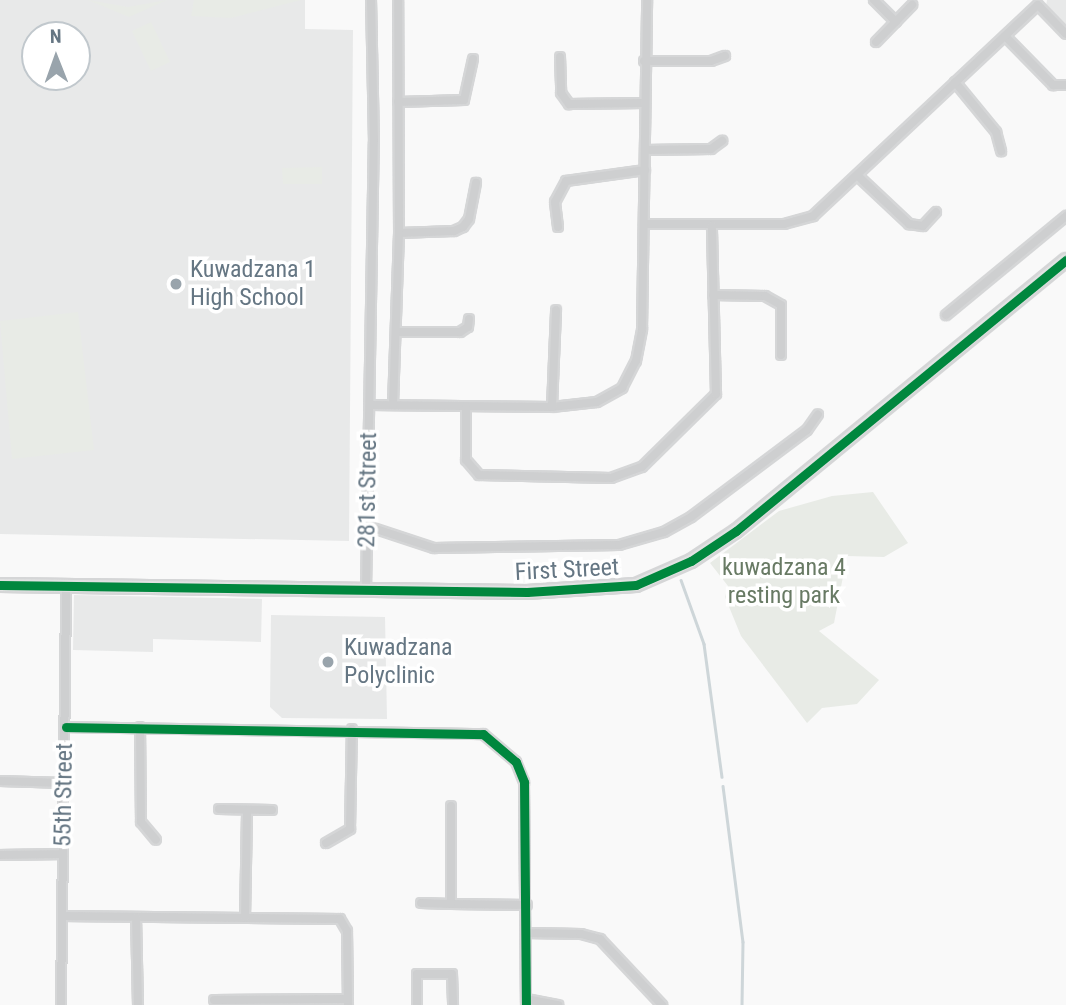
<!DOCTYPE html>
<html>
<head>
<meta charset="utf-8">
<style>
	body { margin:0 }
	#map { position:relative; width:1066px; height:1005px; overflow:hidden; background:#f9f9f9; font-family:"Roboto Condensed",sans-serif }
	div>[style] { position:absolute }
	.built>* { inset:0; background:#e8e9e9 }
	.green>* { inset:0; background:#e8ebe6 }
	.stream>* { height:2.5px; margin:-1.25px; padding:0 1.25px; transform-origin:1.25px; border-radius:1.25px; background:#ced6d9 }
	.roads { filter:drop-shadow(2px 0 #d5d6d7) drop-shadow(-2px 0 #d5d6d7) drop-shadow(0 2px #d5d6d7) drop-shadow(0 -2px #d5d6d7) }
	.street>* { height:8px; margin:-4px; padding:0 4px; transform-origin:4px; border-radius:4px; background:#cecfd0 }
	.secondary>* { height:12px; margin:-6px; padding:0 6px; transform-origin:6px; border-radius:6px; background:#e1e2e2 }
	.cycleway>* { height:9px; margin:-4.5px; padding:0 4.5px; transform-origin:4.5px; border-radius:4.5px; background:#00873e }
	.dots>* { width:19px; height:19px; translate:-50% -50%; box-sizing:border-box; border:4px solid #fff; border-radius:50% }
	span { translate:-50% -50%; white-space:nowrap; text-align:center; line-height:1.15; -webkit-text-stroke:7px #fff; paint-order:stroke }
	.poi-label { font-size:24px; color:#657683 }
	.left { translate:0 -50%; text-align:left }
	.street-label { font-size:24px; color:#657683 }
	.park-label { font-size:24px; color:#687a64 }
	.north { position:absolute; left:21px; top:21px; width:70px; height:70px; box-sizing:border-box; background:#fff; border:2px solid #c1c8cd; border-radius:50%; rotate:359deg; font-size:19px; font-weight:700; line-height:28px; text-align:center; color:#657683 }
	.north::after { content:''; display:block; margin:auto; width:24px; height:32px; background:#99a4ac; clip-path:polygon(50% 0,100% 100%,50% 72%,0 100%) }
</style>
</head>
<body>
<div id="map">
	<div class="built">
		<div style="clip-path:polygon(evenodd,0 0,305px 0,305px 29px,353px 30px,349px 541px,0 534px,0 0,35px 35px,77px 35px,77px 77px,35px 77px,35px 35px)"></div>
		<div style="clip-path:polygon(1047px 0,1066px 0,1066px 26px,1046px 6px)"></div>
		<div style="clip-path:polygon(74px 595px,262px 599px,261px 642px,153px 639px,153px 652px,73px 650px)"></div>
		<div style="clip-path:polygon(271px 615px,385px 617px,387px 719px,282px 718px,270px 707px)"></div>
	</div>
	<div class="green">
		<div style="clip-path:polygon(88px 0,128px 7px,167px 0,129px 17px)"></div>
		<div style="clip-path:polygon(194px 0,301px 0,231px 18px,191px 16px)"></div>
		<div style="clip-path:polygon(151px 22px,170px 62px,151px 71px,132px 31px)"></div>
		<div style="clip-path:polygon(322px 167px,322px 184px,283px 184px,282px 168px)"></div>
		<div style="clip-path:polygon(78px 312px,94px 450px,12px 459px,0 321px)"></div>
		<div style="clip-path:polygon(873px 492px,908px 543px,884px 557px,847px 556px,834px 623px,819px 631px,879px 680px,857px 704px,822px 708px,807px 723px,741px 636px,725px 597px,728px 586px,710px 563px,779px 511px,832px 496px)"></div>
	</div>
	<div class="stream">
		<div style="left:681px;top:580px;width:68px;rotate:70.2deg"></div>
		<div style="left:704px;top:644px;width:134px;rotate:82.3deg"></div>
		<div style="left:723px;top:786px;width:157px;rotate:82.7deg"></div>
		<div style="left:743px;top:942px;width:63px;rotate:90.9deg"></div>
	</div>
	<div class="roads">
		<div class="street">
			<div style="left:874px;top:0;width:31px;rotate:45deg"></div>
			<div style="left:1005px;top:36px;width:69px;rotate:45.6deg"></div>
			<div style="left:1053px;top:85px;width:13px"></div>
			<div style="left:876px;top:42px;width:52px;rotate:-45.8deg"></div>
			<div style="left:560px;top:57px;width:36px;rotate:88deg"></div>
			<div style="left:561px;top:93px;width:14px;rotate:54deg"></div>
			<div style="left:569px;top:104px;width:75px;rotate:-0.8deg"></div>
			<div style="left:644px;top:61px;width:67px"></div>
			<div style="left:711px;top:61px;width:15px;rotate:-20deg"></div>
			<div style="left:955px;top:82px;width:65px;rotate:50.6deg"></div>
			<div style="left:996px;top:132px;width:20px;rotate:75deg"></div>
			<div style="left:398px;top:102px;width:66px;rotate:-1.7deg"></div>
			<div style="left:464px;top:100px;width:42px;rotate:-77.6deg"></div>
			<div style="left:645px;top:150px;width:66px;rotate:-0.9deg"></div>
			<div style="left:711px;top:149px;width:14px;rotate:-36deg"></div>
			<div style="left:859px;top:177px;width:69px;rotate:43.2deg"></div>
			<div style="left:909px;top:224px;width:14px;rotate:8deg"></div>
			<div style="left:923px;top:226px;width:19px;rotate:-47deg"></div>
			<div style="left:644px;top:224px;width:140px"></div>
			<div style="left:784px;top:224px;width:30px;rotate:-15deg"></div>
			<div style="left:813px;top:216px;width:308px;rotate:-43.2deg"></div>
			<div style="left:1038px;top:5px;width:40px;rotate:46deg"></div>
			<div style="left:558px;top:227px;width:25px;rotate:-97deg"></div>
			<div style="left:555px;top:202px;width:24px;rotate:-62deg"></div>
			<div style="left:566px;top:181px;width:80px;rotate:-7.9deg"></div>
			<div style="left:399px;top:233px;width:55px;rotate:-2.1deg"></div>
			<div style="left:454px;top:231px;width:10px;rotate:-24deg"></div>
			<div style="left:463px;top:227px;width:10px;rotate:-53deg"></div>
			<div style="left:469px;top:219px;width:37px;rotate:-79deg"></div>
			<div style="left:713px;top:295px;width:52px;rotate:1.1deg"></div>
			<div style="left:765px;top:296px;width:18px;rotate:29deg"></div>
			<div style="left:781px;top:305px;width:50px;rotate:90deg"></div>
			<div style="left:946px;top:315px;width:156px;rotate:-39.5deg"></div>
			<div style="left:396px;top:332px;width:64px"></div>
			<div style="left:460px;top:332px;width:9px;rotate:-32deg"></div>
			<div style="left:468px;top:327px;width:8px;rotate:-83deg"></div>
			<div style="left:371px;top:405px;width:181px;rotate:0.6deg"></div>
			<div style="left:552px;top:407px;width:45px;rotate:-6.3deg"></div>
			<div style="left:597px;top:402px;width:29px;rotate:-29deg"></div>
			<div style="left:622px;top:388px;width:30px;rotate:-63deg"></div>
			<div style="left:636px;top:361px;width:33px;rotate:-79deg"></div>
			<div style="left:642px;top:329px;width:329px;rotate:-89.1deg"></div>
			<div style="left:393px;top:405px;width:172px;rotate:-88deg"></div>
			<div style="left:399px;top:233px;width:233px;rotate:-90.2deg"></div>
			<div style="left:466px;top:407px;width:53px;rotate:90deg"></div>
			<div style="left:466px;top:460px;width:20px;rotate:49deg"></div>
			<div style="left:479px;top:475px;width:132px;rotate:1.3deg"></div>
			<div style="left:611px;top:478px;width:33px;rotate:-20deg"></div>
			<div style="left:642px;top:467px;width:104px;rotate:-44.6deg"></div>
			<div style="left:716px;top:394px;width:169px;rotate:-91.4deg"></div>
			<div style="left:552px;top:407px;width:97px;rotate:-87.6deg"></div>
			<div style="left:367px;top:526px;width:71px;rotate:18.2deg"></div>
			<div style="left:434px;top:548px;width:185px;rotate:-0.9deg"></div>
			<div style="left:619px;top:545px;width:47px;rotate:-16.1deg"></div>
			<div style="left:664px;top:532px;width:31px;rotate:-29deg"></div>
			<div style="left:691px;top:517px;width:145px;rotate:-36.9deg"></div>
			<div style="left:807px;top:430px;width:19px;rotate:-55deg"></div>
			<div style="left:366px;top:590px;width:448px;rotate:-89deg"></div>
			<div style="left:374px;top:142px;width:142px;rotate:-91.2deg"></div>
			<div style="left:66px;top:727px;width:417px;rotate:1deg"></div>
			<div style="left:483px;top:734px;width:43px;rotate:40.3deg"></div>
			<div style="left:516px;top:762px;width:22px;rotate:68deg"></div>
			<div style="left:524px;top:782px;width:223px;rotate:89.5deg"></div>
			<div style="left:140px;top:727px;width:95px;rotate:89.4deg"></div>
			<div style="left:141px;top:822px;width:23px;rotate:50deg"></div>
			<div style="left:0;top:781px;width:64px;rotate:1.8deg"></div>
			<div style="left:451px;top:806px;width:98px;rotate:90deg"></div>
			<div style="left:451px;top:904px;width:76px;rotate:0.8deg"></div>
			<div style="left:219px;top:809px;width:53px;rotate:1.1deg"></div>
			<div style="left:326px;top:843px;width:28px;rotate:-30deg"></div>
			<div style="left:350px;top:829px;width:100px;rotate:-88.9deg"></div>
			<div style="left:0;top:855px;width:63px;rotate:-0.9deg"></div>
			<div style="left:421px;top:903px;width:30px;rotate:2deg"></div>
			<div style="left:62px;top:916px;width:278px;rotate:0.6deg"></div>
			<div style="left:340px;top:919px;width:14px;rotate:60deg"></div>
			<div style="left:347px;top:931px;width:74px;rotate:89.2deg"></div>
			<div style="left:136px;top:917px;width:88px;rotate:88.7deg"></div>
			<div style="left:245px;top:918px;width:108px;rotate:-88.9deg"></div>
			<div style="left:526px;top:933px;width:55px;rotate:1deg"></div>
			<div style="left:581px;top:934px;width:20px;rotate:15deg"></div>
			<div style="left:600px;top:939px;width:91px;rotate:46.8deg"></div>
			<div style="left:526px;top:999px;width:33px;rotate:11deg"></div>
			<div style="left:214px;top:1000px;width:134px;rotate:-0.4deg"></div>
			<div style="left:61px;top:1005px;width:420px;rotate:-89.3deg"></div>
			<div style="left:417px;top:1005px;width:31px;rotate:-90deg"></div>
			<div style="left:417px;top:974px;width:35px"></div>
			<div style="left:452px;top:974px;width:31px;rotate:88deg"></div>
		</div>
		<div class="secondary">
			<div style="left:0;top:585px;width:527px;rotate:0.76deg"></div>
			<div style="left:527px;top:592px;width:109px;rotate:-3.7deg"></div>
			<div style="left:636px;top:585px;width:60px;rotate:-23.6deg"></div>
			<div style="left:691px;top:561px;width:54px;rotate:-33.7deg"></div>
			<div style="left:736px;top:531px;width:427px;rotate:-39.4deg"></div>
		</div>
	</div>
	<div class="cycleway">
		<div style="left:0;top:585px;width:527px;rotate:0.76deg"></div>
		<div style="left:527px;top:592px;width:109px;rotate:-3.7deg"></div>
		<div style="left:636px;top:585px;width:60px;rotate:-23.6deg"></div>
		<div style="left:691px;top:561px;width:54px;rotate:-33.7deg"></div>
		<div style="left:736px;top:531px;width:427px;rotate:-39.4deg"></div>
		<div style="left:66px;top:727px;width:417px;rotate:1deg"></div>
		<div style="left:483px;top:734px;width:43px;rotate:40.3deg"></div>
		<div style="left:516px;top:762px;width:22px;rotate:68deg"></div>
		<div style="left:524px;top:782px;width:223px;rotate:89.5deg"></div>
	</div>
	<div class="dots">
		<div style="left:176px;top:284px;background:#99a4ac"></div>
		<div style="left:328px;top:662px;background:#99a4ac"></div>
	</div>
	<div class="poi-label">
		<span class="left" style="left:190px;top:284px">Kuwadzana 1<br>High School</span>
		<span class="left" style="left:344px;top:662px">Kuwadzana<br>Polyclinic</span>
	</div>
	<div class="street-label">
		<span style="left:368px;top:490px;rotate:-89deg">281st Street</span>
		<span style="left:567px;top:570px;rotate:-3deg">First Street</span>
		<span style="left:64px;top:795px;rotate:-89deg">55th Street</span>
	</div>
	<div class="park-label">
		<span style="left:784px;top:582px">kuwadzana 4<br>resting park</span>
	</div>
	<div class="north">N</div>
</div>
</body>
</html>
